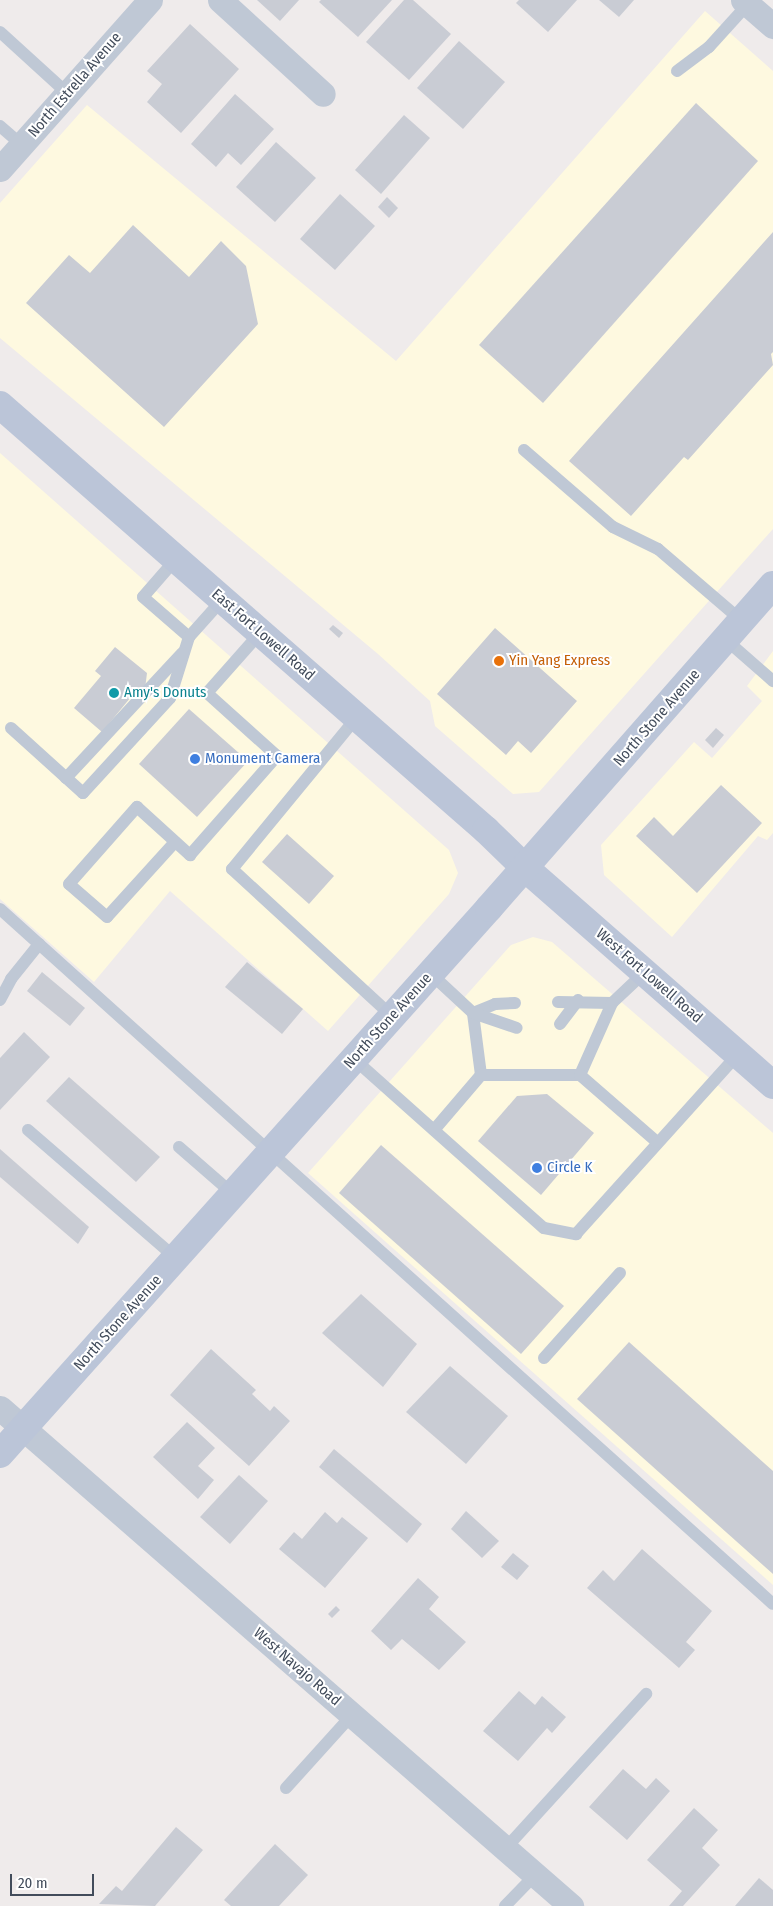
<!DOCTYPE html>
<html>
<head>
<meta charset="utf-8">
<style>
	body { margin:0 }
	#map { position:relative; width:773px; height:1906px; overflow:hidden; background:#efebeb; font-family:"Fira Sans Condensed",sans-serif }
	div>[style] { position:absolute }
	.commercial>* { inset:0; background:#fef9e0 }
	.building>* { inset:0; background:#c9ccd4 }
	.lane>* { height:12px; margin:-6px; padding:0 6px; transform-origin:6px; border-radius:6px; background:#bfc8d5 }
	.street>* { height:25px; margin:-12.5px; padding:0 12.5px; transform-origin:12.5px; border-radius:12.5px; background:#bfc8d5 }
	.secondary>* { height:28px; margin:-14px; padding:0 14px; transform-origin:14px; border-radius:14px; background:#bbc5d8 }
	.dots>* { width:14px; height:14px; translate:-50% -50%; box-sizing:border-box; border:2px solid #fff; border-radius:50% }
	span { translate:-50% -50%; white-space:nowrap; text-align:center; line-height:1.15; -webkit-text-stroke:4px #fff; paint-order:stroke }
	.street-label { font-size:15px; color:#424c5b }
	.food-label { font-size:15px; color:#c56008 }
	.left { translate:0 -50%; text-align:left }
	.culture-label { font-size:15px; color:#0d838f }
	.shop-label { font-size:15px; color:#366cbe }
	.scale { position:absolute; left:10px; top:1874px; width:84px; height:22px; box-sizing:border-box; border:2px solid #424c5b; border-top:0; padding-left:6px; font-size:15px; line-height:18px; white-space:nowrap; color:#424c5b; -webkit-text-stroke:4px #fff; paint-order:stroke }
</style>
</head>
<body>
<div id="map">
	<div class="commercial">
		<div style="clip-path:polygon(705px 11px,773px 71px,773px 529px,539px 792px,513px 794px,435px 726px,430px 701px,378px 654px,0 338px,0 203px,87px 105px,396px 361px)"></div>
		<div style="clip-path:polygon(0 453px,449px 850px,458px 873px,449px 894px,328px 1031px,170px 891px,94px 982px,0 899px)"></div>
		<div style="clip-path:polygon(773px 651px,773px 833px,767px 840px,758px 836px,672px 937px,604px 875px,601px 845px,694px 742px,712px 758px,762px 701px,747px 686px)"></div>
		<div style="clip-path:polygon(533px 937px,552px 942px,773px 1133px,773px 1585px,308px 1173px,511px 945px)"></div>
	</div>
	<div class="building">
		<div style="clip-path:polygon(257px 0,299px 0,280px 21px)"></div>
		<div style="clip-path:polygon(321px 0,392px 0,358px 37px,319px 2px)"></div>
		<div style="clip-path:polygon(404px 0,413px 0,451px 34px,409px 80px,366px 42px)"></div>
		<div style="clip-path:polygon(519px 0,577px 0,548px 32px,516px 3px)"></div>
		<div style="clip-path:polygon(599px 0,634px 0,619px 17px)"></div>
		<div style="clip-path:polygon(190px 24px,239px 69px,181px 133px,147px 102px,162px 84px,147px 71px)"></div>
		<div style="clip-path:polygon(459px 41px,505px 82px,463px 129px,417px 88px)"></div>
		<div style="clip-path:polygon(235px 94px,274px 129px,241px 165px,228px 153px,216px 167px,191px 144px)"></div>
		<div style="clip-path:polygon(696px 103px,758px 161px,543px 403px,479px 345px)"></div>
		<div style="clip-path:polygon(404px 115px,430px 138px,381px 194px,355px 170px)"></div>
		<div style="clip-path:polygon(276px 142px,316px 178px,275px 222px,236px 187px)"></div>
		<div style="clip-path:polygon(340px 194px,375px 226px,335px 270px,300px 239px)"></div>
		<div style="clip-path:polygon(387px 197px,398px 208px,389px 218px,378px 207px)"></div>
		<div style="clip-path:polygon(133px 225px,189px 277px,221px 241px,246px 266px,258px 324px,164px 427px,26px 303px,69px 255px,90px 273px)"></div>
		<div style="clip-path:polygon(773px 232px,773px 352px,771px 354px,773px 365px,688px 460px,684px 457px,631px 516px,569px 461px)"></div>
		<div style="clip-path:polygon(333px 625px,343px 633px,339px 638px,329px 629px)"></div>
		<div style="clip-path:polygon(495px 628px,577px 701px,531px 753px,518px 741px,506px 755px,437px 694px)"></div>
		<div style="clip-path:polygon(115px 647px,147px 673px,145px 689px,136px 701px,131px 697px,102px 732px,74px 708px,101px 676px,95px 671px)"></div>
		<div style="clip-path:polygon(189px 709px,248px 761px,197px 817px,139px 764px)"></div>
		<div style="clip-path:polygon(716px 728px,724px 735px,713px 748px,705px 740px)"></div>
		<div style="clip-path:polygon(721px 785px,762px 823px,697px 893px,636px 836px,654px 817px,673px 836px)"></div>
		<div style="clip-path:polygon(287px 834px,334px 876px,309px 904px,262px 862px)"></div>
		<div style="clip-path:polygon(247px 962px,303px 1009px,282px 1034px,225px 987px)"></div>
		<div style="clip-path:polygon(42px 972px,85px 1008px,70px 1026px,27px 991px)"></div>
		<div style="clip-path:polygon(24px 1032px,50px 1057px,0 1110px,0 1058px)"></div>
		<div style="clip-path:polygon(69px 1077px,160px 1157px,136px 1182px,46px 1101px)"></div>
		<div style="clip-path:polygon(547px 1094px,594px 1133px,541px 1195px,478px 1141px,517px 1096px)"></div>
		<div style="clip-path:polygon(381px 1145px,564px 1306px,521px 1354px,339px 1193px)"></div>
		<div style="clip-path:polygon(0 1149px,89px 1227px,78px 1244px,0 1177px)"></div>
		<div style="clip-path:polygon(361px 1294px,417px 1344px,383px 1387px,322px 1333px)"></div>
		<div style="clip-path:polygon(629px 1342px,773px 1471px,773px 1574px,577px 1399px)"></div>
		<div style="clip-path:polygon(211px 1349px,256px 1390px,252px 1394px,270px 1411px,274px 1406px,290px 1421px,249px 1466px,170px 1395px)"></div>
		<div style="clip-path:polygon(450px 1366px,508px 1416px,466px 1464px,406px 1412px)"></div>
		<div style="clip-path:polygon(187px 1422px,215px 1448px,198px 1466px,214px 1480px,198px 1499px,153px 1457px)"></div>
		<div style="clip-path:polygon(334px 1449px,422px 1524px,407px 1543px,319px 1467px)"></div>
		<div style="clip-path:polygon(239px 1475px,268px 1501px,230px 1544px,200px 1517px)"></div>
		<div style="clip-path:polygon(466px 1511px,499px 1541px,482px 1558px,451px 1529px)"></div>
		<div style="clip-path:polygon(325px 1512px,337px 1523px,342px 1517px,368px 1538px,325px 1588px,279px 1549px,294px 1532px,302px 1539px)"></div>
		<div style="clip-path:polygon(642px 1549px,712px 1611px,686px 1642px,695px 1650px,679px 1668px,587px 1588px,603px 1570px,614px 1581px)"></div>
		<div style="clip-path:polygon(513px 1553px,529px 1566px,517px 1580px,501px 1567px)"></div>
		<div style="clip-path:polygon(418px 1578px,439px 1597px,429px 1609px,466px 1642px,439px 1670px,402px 1639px,391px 1650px,371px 1631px)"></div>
		<div style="clip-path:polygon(336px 1606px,340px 1610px,332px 1618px,328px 1614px)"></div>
		<div style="clip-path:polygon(519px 1691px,535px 1705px,542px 1696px,566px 1717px,552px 1733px,547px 1728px,518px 1761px,483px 1731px)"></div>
		<div style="clip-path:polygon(623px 1769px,646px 1789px,656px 1778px,670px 1791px,627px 1840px,589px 1807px)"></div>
		<div style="clip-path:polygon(694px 1808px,718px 1830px,702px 1848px,720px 1865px,683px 1906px,669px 1906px,682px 1891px,647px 1860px)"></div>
		<div style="clip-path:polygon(176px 1827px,203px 1850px,155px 1906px,99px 1904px,116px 1886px,122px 1891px)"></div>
		<div style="clip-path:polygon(275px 1844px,308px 1875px,279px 1906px,231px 1906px,224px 1900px)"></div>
		<div style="clip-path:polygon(759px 1878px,773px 1890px,773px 1906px,735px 1906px)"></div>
	</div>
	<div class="lane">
		<div style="left:0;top:32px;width:91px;rotate:42.3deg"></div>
		<div style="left:677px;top:71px;width:40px;rotate:-37deg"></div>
		<div style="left:709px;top:47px;width:58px;rotate:-47.8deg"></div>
		<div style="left:0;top:126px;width:29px;rotate:41deg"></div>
		<div style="left:524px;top:450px;width:118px;rotate:40.9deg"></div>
		<div style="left:613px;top:527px;width:50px;rotate:26.1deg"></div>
		<div style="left:658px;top:549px;width:111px;rotate:40.6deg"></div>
		<div style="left:176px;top:559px;width:50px;rotate:131deg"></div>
		<div style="left:143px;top:597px;width:61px;rotate:41deg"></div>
		<div style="left:189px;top:637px;width:50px;rotate:-48.3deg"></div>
		<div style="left:725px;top:639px;width:64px;rotate:41.2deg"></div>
		<div style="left:357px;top:717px;width:197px;rotate:129.4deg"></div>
		<div style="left:232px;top:869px;width:217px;rotate:42.6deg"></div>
		<div style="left:11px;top:728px;width:97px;rotate:42.1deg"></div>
		<div style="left:83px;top:793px;width:129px;rotate:-47.5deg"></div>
		<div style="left:170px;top:698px;width:64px;rotate:-72.7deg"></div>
		<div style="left:66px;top:778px;width:171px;rotate:-47.1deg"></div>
		<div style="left:175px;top:842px;width:101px;rotate:132.2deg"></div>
		<div style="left:107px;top:917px;width:50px;rotate:-139deg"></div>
		<div style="left:69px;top:884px;width:103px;rotate:-48.6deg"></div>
		<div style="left:137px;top:807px;width:72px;rotate:42.2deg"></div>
		<div style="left:190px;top:855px;width:132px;rotate:-48.7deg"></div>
		<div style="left:277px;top:756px;width:94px;rotate:-138deg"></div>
		<div style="left:207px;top:693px;width:80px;rotate:-48.5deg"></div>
		<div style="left:0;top:909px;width:1039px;rotate:41.96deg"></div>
		<div style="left:430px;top:973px;width:59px;rotate:42.9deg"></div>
		<div style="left:473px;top:1013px;width:24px;rotate:-22deg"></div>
		<div style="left:495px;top:1004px;width:20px;rotate:-3deg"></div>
		<div style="left:0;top:1000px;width:24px;rotate:-62deg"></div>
		<div style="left:11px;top:979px;width:45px;rotate:-51.3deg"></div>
		<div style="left:558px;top:1002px;width:54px;rotate:1.1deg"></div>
		<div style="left:612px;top:1003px;width:45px;rotate:-43.2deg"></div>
		<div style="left:560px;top:1024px;width:30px;rotate:-53deg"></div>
		<div style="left:354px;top:1059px;width:254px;rotate:41.7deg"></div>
		<div style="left:544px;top:1228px;width:33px;rotate:11deg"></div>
		<div style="left:576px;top:1234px;width:242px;rotate:-48deg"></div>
		<div style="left:481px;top:1075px;width:63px;rotate:-97.4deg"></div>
		<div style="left:473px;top:1013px;width:46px;rotate:18.8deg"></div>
		<div style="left:580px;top:1075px;width:79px;rotate:-66deg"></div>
		<div style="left:28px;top:1130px;width:196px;rotate:40.9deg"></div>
		<div style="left:434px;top:1130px;width:72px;rotate:-49.5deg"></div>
		<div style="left:481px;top:1075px;width:99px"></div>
		<div style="left:580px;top:1075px;width:102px;rotate:41deg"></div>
		<div style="left:179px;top:1147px;width:72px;rotate:41deg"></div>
		<div style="left:544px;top:1358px;width:114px;rotate:-48.2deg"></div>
		<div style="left:286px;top:1788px;width:98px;rotate:-47.9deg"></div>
		<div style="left:505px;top:1849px;width:210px;rotate:-47.7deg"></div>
		<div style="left:505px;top:1906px;width:43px;rotate:-45.9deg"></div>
	</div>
	<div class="street">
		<div style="left:220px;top:0;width:139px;rotate:42.4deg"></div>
		<div style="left:743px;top:0;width:40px;rotate:41deg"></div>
		<div style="left:0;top:169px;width:226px;rotate:-48.4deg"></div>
		<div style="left:0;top:1408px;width:758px;rotate:41.09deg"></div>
	</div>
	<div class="secondary">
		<div style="left:0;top:405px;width:646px;rotate:41.17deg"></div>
		<div style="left:486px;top:830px;width:53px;rotate:44.2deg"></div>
		<div style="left:524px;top:867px;width:331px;rotate:41.2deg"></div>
		<div style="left:0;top:1454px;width:733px;rotate:-48.15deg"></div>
		<div style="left:489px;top:908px;width:430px;rotate:-48.7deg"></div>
	</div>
	<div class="dots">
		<div style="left:499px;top:661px;background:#e8710a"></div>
		<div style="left:114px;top:693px;background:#0f9aa8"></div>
		<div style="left:195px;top:759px;background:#3f7fe0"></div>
		<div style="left:537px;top:1168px;background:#3f7fe0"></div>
	</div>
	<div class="street-label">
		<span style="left:75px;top:85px;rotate:-49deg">North Estrella Avenue</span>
		<span style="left:263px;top:635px;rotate:41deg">East Fort Lowell Road</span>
		<span style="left:657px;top:718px;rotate:-49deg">North Stone Avenue</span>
		<span style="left:649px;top:976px;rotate:41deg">West Fort Lowell Road</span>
		<span style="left:388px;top:1021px;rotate:-48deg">North Stone Avenue</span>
		<span style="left:118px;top:1323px;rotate:-48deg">North Stone Avenue</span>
		<span style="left:297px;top:1667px;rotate:41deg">West Navajo Road</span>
	</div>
	<div class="food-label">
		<span class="left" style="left:509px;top:661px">Yin Yang Express</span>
	</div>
	<div class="culture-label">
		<span class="left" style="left:124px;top:693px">Amy's Donuts</span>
	</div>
	<div class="shop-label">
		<span class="left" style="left:205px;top:759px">Monument Camera</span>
		<span class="left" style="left:547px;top:1168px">Circle K</span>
	</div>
	<div class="scale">20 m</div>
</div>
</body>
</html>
